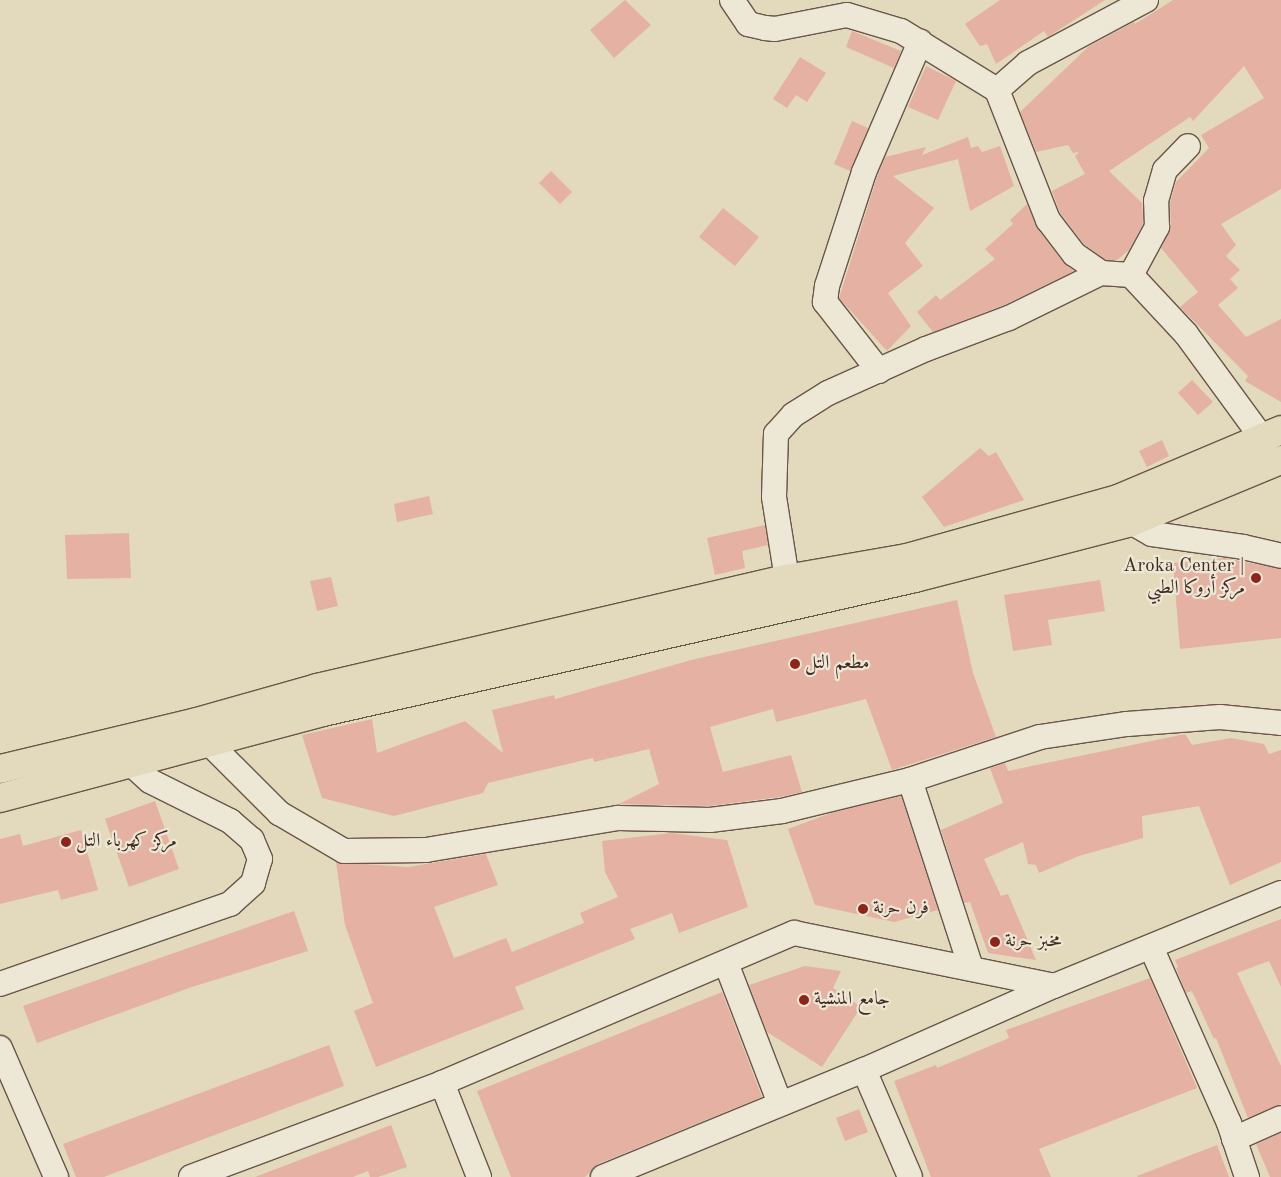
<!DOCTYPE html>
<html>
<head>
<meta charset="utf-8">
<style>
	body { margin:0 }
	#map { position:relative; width:1281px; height:1177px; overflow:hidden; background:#e3dabe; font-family:"Old Standard TT",Amiri,serif }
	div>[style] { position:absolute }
	.building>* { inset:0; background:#e4b1a2 }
	.roads { filter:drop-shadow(1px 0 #6a5648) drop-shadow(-1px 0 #6a5648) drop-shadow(0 1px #6a5648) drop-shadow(0 -1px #6a5648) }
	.street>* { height:24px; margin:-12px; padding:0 12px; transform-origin:12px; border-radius:12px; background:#ede7d5 }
	.primary>* { height:28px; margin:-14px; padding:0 14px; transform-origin:14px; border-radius:14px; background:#e3dabe }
	.dots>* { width:14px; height:14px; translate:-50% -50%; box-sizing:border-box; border:2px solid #ede7d5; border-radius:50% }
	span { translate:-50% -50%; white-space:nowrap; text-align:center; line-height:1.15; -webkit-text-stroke:4.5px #ede7d5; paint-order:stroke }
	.poi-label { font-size:19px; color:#422a21 }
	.right { translate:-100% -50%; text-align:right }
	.left { translate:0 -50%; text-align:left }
</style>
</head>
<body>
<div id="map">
	<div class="building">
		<div style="clip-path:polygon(625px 0,651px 25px,614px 58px,590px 30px)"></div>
		<div style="clip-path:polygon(1000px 0,1105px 0,1048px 37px,1044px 31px,996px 64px,987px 44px,980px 46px,965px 24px)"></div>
		<div style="clip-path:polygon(1173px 0,1281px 0,1281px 189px,1221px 224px,1236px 245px,1226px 256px,1240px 270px,1230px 279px,1238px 288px,1218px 305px,1246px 337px,1281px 319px,1281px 402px,1245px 381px,1248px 376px,1180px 307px,1198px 292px,1161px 248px,1171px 227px,1170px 203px,1176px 182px,1209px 148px,1201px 135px,1264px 98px,1244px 66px,1193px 121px,1190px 117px,1109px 171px,1142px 203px,1143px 224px,1129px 250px,1117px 260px,1106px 260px,1084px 244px,1060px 213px,1052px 191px,1085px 174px,1075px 156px,1079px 152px,1073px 153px,1068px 145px,1036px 152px,1020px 112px,1088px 47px,1134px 22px,1135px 24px)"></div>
		<div style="clip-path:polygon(852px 31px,901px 51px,894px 68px,846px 47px)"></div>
		<div style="clip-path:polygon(800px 57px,826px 73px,807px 102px,796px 95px,787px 108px,773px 99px)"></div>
		<div style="clip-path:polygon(926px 66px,956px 81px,938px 120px,908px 107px)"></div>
		<div style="clip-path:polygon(852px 121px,868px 128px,850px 171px,834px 164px)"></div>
		<div style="clip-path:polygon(968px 137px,971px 148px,978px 146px,982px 152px,1000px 146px,1014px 186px,970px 211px,958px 159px,893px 176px,934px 208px,905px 243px,923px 266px,888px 293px,911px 326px,887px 351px,839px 298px,877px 177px,885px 157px,926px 147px,922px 155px)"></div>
		<div style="clip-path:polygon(551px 171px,572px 192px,560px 204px,539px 183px)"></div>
		<div style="clip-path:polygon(1027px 204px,1037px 228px,1063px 262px,1074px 271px,1004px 305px,933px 332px,917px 312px,936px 295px,940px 300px,995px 259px,985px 249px,1013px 224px,1010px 220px)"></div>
		<div style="clip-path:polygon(723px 208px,759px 237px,735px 266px,699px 237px)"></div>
		<div style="clip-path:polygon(1192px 380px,1213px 402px,1198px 415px,1178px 393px)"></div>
		<div style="clip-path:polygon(1162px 440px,1169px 456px,1147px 467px,1139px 451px)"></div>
		<div style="clip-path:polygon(980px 448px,989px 456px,996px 452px,1024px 500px,944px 527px,922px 497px)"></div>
		<div style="clip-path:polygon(429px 496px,433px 514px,397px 522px,394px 504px)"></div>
		<div style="clip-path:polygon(765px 525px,768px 545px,742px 551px,745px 568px,715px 575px,707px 538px)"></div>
		<div style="clip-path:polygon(129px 533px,131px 578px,67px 579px,65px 535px)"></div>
		<div style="clip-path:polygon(1225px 558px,1281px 569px,1281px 638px,1180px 649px,1173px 563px)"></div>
		<div style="clip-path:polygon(331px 577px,338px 606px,317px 611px,310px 581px)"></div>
		<div style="clip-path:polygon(1100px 580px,1105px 611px,1048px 620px,1052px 645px,1013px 651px,1004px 595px)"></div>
		<div style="clip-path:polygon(957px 600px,973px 673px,996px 737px,892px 770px,866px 699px,776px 722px,773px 709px,710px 727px,723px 772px,791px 755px,802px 792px,780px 797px,709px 806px,619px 804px,659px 784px,649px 749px,594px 762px,593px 758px,488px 783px,483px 793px,394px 816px,322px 798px,302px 735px,372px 719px,377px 753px,465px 721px,503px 753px,492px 710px,554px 695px,555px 699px,691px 660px)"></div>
		<div style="clip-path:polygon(1185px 734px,1192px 745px,1231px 738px,1264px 744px,1269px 754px,1281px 750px,1281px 862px,1230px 885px,1199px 806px,1142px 816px,1143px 838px,1079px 856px,1039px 873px,1036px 865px,1028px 864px,1023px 842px,984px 859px,1001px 896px,1008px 894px,1036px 960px,988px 953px,970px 902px,964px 903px,941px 830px,1003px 803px,990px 768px,1005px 763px,1008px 771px)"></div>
		<div style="clip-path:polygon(901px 796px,938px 910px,894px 922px,815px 905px,788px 829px,834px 812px)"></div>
		<div style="clip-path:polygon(155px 801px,179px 869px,129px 887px,105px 819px)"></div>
		<div style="clip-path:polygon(81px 830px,98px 890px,61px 900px,58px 890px,0 904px,0 839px,20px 834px,23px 846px)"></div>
		<div style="clip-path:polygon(671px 833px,727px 840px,748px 907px,679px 933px,672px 913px,630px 929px,635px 939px,515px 987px,524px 1009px,376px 1067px,354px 1011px,373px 1003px,345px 925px,336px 862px,408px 867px,486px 854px,498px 885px,434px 907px,454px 958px,506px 938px,512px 952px,584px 923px,580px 913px,618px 897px,605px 872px,602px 841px)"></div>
		<div style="clip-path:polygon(294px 911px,308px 951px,192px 987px,37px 1043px,23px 1006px)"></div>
		<div style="clip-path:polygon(1281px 919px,1281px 987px,1269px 961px,1237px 973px,1281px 1066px,1281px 1104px,1248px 1118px,1216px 1038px,1214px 1039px,1192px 991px,1186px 993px,1176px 968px,1178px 967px,1175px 960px)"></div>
		<div style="clip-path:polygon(805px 966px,841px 971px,833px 988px,861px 1007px,822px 1067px,767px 1032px,749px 985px)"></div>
		<div style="clip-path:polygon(1150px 978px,1197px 1088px,1039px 1149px,1051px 1177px,931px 1177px,894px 1081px,936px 1065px,937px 1068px,1009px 1038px,1006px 1030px)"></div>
		<div style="clip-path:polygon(722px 992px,762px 1097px,598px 1164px,585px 1177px,511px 1177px,477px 1091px)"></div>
		<div style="clip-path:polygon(329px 1045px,344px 1086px,104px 1177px,76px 1177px,63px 1144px)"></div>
		<div style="clip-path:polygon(859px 1109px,868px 1132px,845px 1141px,836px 1118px)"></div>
		<div style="clip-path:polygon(391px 1125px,407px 1167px,378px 1177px,370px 1177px,368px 1171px,353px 1177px,255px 1177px)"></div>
		<div style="clip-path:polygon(1281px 1133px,1281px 1177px,1270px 1177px,1256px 1144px)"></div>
		<div style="clip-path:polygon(1217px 1145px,1229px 1177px,1138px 1177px,1137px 1176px)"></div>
	</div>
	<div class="roads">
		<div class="street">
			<div style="left:732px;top:0;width:29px;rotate:56deg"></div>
			<div style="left:748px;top:24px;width:17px;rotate:13deg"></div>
			<div style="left:765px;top:28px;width:10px;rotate:6deg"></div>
			<div style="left:775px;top:29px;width:73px;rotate:-11deg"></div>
			<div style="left:847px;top:15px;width:56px;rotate:16.5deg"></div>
			<div style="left:901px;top:31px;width:113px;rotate:31.6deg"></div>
			<div style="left:1146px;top:0;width:134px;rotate:151.9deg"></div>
			<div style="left:1028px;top:63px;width:41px;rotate:138.9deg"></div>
			<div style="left:997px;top:90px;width:140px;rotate:68.6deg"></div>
			<div style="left:1048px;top:220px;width:43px;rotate:52.6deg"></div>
			<div style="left:1074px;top:254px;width:33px;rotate:35deg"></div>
			<div style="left:1101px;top:273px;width:30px;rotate:4deg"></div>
			<div style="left:1131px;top:275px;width:81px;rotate:47deg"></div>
			<div style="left:1186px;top:334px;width:129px;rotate:53.8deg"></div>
			<div style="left:1131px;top:275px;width:55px;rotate:-61.6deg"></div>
			<div style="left:1157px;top:227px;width:26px;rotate:-92deg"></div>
			<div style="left:1156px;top:201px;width:32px;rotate:-74deg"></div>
			<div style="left:1165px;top:170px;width:33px;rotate:-46deg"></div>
			<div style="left:879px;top:371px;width:88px;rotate:-128deg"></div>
			<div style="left:825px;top:302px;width:16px;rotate:-83deg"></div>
			<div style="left:827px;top:286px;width:120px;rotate:-72deg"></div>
			<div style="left:864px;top:172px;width:142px;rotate:-66.7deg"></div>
			<div style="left:1131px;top:522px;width:24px;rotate:30deg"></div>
			<div style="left:1152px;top:534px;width:92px;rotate:8.1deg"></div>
			<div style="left:1243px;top:547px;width:39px;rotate:13deg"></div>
			<div style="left:787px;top:579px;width:83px;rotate:-99deg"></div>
			<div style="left:774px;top:497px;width:63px;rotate:-88.2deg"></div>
			<div style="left:776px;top:434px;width:25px;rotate:-48deg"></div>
			<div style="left:793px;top:415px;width:41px;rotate:-32.2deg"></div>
			<div style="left:828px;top:393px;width:107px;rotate:-24.2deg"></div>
			<div style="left:926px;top:349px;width:89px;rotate:-20.5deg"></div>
			<div style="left:1009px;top:318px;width:102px;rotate:-26.1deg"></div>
			<div style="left:210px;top:744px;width:98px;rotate:45deg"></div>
			<div style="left:279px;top:813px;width:75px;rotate:30.3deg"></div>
			<div style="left:344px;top:851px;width:82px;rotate:-0.7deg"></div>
			<div style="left:426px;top:850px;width:195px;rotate:-9.5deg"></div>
			<div style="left:618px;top:818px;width:92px;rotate:1.2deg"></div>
			<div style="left:710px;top:820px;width:73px;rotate:-7.1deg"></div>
			<div style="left:782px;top:811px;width:132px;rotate:-13.6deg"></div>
			<div style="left:910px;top:780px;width:137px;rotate:-18.3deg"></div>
			<div style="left:1040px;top:737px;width:88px;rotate:-8.5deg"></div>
			<div style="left:1127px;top:724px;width:93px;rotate:-4.3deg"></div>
			<div style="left:1220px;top:717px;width:61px;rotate:5.6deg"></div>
			<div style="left:910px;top:780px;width:198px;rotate:72deg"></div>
			<div style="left:1151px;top:947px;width:193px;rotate:66.1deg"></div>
			<div style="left:1229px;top:1123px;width:57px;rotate:71.6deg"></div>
			<div style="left:726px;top:963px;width:151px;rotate:69deg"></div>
			<div style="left:0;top:984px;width:244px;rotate:-19.2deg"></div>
			<div style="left:230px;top:904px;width:31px;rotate:-42deg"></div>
			<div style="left:253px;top:883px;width:25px;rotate:-74deg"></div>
			<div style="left:260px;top:859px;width:21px;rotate:-113deg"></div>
			<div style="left:252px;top:840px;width:29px;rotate:-139deg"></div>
			<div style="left:230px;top:821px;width:89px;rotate:-153.4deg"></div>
			<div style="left:150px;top:781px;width:27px;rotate:-138deg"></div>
			<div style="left:0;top:1048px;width:141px;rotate:66.5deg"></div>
			<div style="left:864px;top:1070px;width:116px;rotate:66.7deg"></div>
			<div style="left:442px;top:1083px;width:101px;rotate:68.5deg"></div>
			<div style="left:1234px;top:1139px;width:51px;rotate:-24.1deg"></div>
			<div style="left:191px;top:1177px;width:268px;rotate:-20.5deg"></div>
			<div style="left:442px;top:1083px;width:383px;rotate:-23.1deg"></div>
			<div style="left:794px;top:933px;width:265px;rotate:11.5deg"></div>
			<div style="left:1054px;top:986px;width:245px;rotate:-22.3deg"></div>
			<div style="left:603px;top:1177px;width:282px;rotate:-22.3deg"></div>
			<div style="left:864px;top:1070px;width:208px;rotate:-23.9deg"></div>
		</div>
		<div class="primary">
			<div style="left:0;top:769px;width:203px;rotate:-13.4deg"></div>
			<div style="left:197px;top:722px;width:125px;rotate:-15.8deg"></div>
			<div style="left:317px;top:688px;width:482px;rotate:-13.1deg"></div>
			<div style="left:787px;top:579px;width:122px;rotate:-9.9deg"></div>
			<div style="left:907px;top:558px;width:219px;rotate:-15.6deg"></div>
			<div style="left:1118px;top:499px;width:177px;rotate:-22.9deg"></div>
			<div style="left:0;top:798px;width:334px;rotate:-14.9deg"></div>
			<div style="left:323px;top:712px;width:607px;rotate:-12.75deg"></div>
			<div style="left:915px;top:578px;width:223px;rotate:-14.5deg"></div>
			<div style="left:1131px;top:522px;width:162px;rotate:-22.5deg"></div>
		</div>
	</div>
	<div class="dots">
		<div style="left:1256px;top:578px;background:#8f2418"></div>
		<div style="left:795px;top:664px;background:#8f2418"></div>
		<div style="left:66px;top:842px;background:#8f2418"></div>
		<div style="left:863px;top:909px;background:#8f2418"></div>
		<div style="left:995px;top:942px;background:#8f2418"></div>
		<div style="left:804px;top:1000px;background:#8f2418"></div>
	</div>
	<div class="poi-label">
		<span class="right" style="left:1245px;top:578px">Aroka Center |<br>مركز أروكا الطبي</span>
		<span class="left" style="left:805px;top:664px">مطعم التل</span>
		<span class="left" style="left:76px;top:842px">مركز كهرباء التل</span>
		<span class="left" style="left:873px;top:909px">فرن حرنة</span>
		<span class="left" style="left:1005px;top:942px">مخبز حرنة</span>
		<span class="left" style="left:814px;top:1000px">جامع المنشية</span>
	</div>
</div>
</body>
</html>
